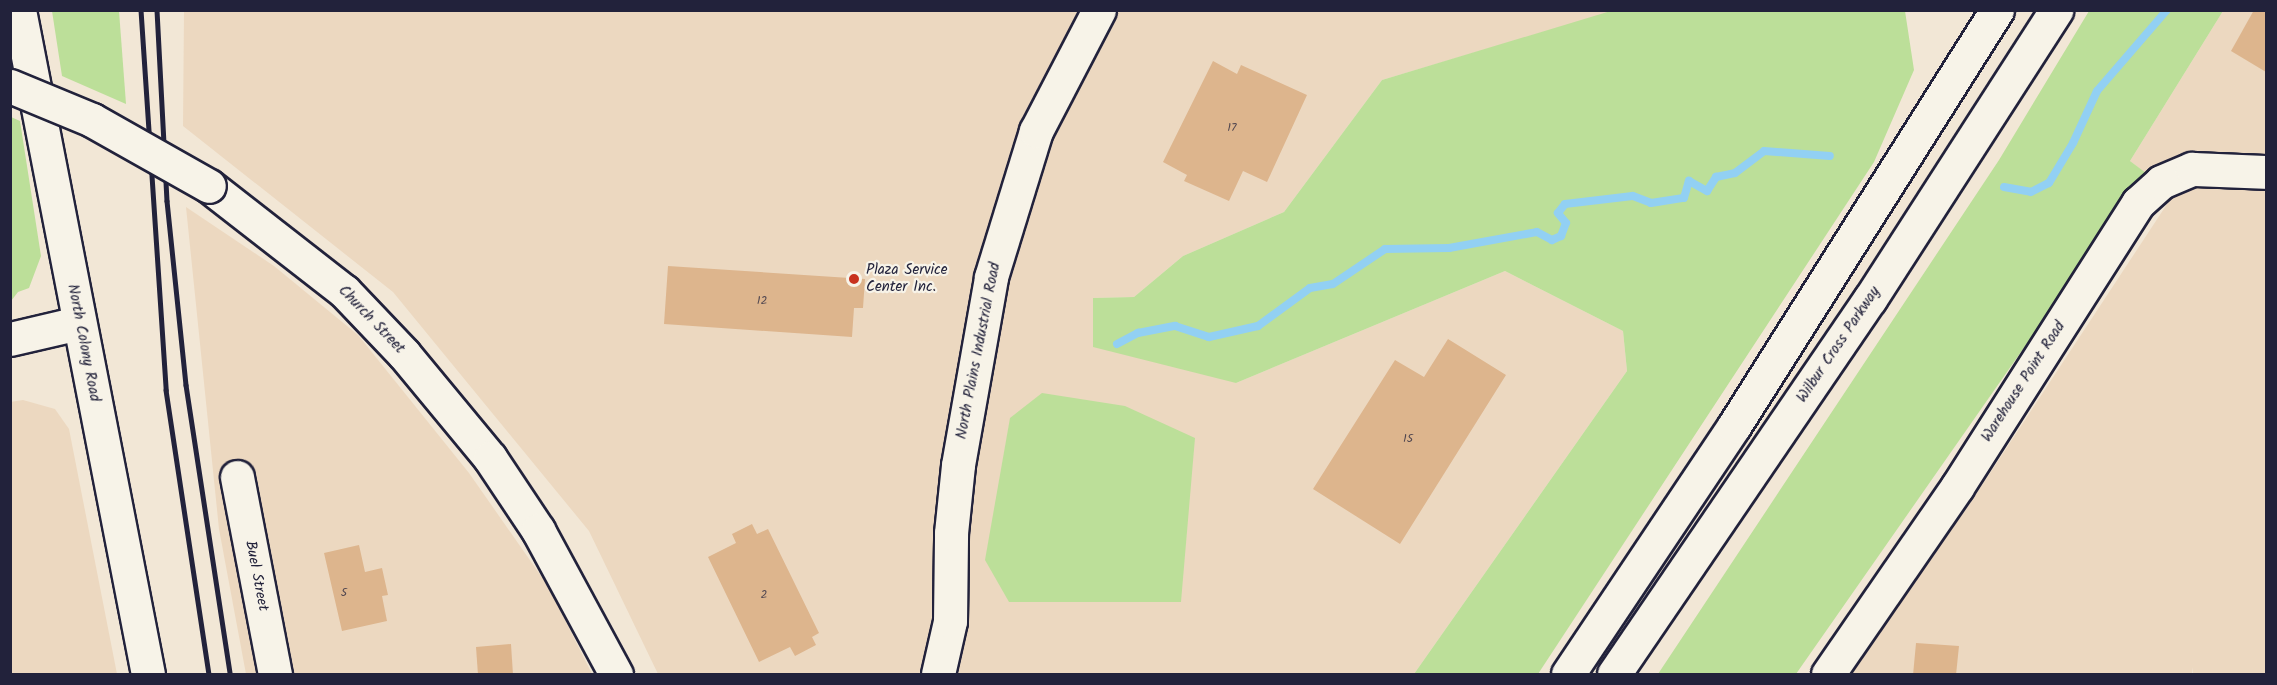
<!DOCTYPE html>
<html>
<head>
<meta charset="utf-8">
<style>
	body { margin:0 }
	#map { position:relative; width:2277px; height:685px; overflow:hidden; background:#f2e7d6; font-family:Kalam,sans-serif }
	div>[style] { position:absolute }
	.built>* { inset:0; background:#ecd8c0 }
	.green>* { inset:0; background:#bcdf99 }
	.stream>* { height:8px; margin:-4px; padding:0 4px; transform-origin:4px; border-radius:4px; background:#92d0f3 }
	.building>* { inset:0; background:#ddb58d }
	.roads { filter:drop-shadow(2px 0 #22223b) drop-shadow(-2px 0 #22223b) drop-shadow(0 2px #22223b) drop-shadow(0 -2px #22223b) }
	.minor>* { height:33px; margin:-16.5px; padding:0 16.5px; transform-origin:16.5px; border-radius:16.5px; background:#f7f3e8 }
	.major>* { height:33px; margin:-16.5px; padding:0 16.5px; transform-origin:16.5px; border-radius:16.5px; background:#f7f3e8 }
	.highway>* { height:33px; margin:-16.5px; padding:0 16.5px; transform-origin:16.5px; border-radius:16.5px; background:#f7f3e8 }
	.rail>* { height:4.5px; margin:-2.25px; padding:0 2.25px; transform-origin:2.25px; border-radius:2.25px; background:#22223b }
	.bridges { filter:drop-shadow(2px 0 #22223b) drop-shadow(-2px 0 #22223b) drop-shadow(0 2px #22223b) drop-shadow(0 -2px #22223b) }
	.major-bridge>* { height:33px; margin:-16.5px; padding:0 16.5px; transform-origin:16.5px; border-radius:16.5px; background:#f7f3e8 }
	.dots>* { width:16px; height:16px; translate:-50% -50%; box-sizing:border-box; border:3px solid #f7f3e8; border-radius:50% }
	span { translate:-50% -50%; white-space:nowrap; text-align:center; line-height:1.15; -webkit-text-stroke:4.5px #f7f3e8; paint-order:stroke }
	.number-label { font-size:12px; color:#514750 }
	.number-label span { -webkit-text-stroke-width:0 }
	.poi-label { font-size:15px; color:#22223b }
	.left { translate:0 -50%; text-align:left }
	.street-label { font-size:15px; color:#22223b }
	.frame { position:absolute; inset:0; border:12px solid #22223b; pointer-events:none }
</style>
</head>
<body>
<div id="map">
	<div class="built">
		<div style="clip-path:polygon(184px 11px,1614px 11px,1382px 80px,1284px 212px,1183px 256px,1134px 297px,1093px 298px,1236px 383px,1505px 271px,1623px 331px,1627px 371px,1414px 674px,658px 674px,589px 531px,393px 292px,183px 126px)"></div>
		<div style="clip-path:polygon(2223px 11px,2266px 11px,2266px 674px,2193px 674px,2193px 667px,2192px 674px,1834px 674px,1965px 511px,2173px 195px,2130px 161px)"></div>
		<div style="clip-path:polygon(186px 207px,274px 266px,358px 335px,469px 473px,548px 586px,592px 674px,246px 674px,219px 529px)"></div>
		<div style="clip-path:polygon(23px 400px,55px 409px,69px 429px,117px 674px,11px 674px,10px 402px)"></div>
	</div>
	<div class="green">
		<div style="clip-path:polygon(1614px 10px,1905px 11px,1914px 70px,1874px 162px,1538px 674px,1414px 674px,1627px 371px,1623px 331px,1505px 271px,1236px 383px,1093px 347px,1093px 298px,1134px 297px,1183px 256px,1284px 212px,1382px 80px)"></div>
		<div style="clip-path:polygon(52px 11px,119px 11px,126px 104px,62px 76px)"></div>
		<div style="clip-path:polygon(2089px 11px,2223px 11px,2130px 161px,2146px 173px,1796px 674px,1658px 674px,1999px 160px)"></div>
		<div style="clip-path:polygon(11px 117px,20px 121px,41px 256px,29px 288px,18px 292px,11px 301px)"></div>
		<div style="clip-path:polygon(1042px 393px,1125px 406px,1195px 438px,1181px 602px,1009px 602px,985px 560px,1010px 418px)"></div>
	</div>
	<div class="stream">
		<div style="left:2004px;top:187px;width:27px;rotate:10deg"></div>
		<div style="left:2031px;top:192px;width:20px;rotate:-27deg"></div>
		<div style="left:2049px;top:183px;width:47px;rotate:-59deg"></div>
		<div style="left:2073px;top:143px;width:57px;rotate:-65.2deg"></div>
		<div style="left:2097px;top:91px;width:107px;rotate:-49.2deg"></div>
		<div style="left:1117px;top:344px;width:24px;rotate:-28deg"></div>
		<div style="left:1138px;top:333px;width:38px;rotate:-11deg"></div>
		<div style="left:1175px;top:326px;width:36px;rotate:18deg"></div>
		<div style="left:1209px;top:337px;width:50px;rotate:-12.7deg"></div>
		<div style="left:1258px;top:326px;width:64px;rotate:-36.2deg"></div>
		<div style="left:1310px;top:288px;width:23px;rotate:-10deg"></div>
		<div style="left:1333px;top:284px;width:63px;rotate:-33.9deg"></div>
		<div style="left:1385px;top:249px;width:64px;rotate:-0.9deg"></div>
		<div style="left:1449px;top:248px;width:89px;rotate:-10.3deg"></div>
		<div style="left:1537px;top:232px;width:17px;rotate:28deg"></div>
		<div style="left:1552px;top:240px;width:10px;rotate:-24deg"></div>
		<div style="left:1561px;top:236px;width:14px;rotate:-69deg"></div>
		<div style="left:1566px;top:223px;width:13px;rotate:-129deg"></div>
		<div style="left:1558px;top:213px;width:11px;rotate:-52deg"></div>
		<div style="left:1565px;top:204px;width:68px;rotate:-6.7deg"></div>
		<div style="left:1633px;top:196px;width:19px;rotate:21deg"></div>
		<div style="left:1651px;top:203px;width:33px;rotate:-9deg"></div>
		<div style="left:1684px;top:198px;width:18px;rotate:-74deg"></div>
		<div style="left:1689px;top:181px;width:21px;rotate:29deg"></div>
		<div style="left:1707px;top:191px;width:17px;rotate:-57deg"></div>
		<div style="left:1716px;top:177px;width:19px;rotate:-12deg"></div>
		<div style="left:1735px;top:173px;width:36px;rotate:-37deg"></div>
		<div style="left:1764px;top:151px;width:66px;rotate:4.3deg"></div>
	</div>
	<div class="building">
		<div style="clip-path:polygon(2254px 10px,2266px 10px,2266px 72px,2231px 51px)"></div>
		<div style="clip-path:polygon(1213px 61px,1237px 74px,1241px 65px,1307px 95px,1267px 182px,1243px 171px,1229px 201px,1184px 181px,1187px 175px,1163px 162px)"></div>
		<div style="clip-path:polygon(668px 266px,865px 279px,863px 308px,854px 308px,852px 337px,664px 324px)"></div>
		<div style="clip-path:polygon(1448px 339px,1506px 375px,1400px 544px,1313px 489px,1395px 360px,1424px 377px)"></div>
		<div style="clip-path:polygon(752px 524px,757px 534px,768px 529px,819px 633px,812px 637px,816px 645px,795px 656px,790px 647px,759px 662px,708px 557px,736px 543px,732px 534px)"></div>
		<div style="clip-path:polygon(359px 545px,365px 572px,382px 568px,388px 595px,382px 596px,387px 621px,342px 631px,324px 553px)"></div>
		<div style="clip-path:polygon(1916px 643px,1959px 646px,1956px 675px,1913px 675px)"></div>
		<div style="clip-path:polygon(511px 644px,513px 675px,478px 675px,476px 647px)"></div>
	</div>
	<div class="roads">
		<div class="minor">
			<div style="left:237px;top:477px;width:201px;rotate:79.1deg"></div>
			<div style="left:938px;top:674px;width:54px;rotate:-77.2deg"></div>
			<div style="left:950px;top:621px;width:88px;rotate:-89.3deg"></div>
			<div style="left:951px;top:533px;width:68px;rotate:-84.1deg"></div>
			<div style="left:958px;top:465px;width:191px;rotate:-80deg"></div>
			<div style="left:991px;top:277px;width:153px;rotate:-72.9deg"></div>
			<div style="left:1036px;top:131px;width:136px;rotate:-62.5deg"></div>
			<div style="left:1828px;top:674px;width:227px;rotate:-55.4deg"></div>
			<div style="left:1957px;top:487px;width:337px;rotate:-57.5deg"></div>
			<div style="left:2138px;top:203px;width:31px;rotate:-42deg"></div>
			<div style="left:2161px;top:182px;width:34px;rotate:-23deg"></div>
			<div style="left:2192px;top:169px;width:74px;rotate:2.3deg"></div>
		</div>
		<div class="major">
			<div style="left:19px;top:10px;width:676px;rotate:79.01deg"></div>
			<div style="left:209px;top:186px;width:171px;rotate:37.9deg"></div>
			<div style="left:344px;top:291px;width:87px;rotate:46.4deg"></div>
			<div style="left:404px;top:354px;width:135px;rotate:50.4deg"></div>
			<div style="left:490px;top:458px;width:87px;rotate:56.3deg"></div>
			<div style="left:538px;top:530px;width:164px;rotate:61.6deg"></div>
			<div style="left:10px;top:339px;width:71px;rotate:-13.1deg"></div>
		</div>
		<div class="highway">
			<div style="left:1568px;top:674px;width:298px;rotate:-56.2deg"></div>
			<div style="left:1734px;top:426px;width:492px;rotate:-57.7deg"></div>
			<div style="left:1614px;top:674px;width:454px;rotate:-55.7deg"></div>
			<div style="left:1870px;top:299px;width:344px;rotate:-57.2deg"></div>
		</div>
	</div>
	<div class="rail">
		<div style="left:141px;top:10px;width:381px;rotate:86.2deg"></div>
		<div style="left:166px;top:390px;width:287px;rotate:81.4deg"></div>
		<div style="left:157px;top:10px;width:191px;rotate:87deg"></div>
		<div style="left:167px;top:201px;width:185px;rotate:84.1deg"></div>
		<div style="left:186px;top:385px;width:292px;rotate:81.3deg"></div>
	</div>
	<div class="bridges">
		<div class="major-bridge">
			<div style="left:10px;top:86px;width:89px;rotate:22.5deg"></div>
			<div style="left:92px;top:120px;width:134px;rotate:29.4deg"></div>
		</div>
	</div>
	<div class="dots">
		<div style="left:854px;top:279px;background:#c8321e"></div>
	</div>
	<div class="number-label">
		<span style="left:1232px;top:128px">17</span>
		<span style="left:762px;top:301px">12</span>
		<span style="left:1408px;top:439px">15</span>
		<span style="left:344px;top:593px">5</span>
		<span style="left:764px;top:595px">2</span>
	</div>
	<div class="poi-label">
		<span class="left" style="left:866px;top:279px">Plaza Service<br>Center Inc.</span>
	</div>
	<div class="street-label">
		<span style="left:371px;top:320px;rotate:46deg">Church Street</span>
		<span style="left:83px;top:343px;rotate:79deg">North Colony Road</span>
		<span style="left:1839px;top:345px;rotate:-56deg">Wilbur Cross Parkway</span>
		<span style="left:979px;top:351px;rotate:-79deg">North Plains Industrial Road</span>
		<span style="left:2024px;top:382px;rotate:-57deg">Warehouse Point Road</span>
		<span style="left:256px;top:576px;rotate:79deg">Buel Street</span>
	</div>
	<div class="frame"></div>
</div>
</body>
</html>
